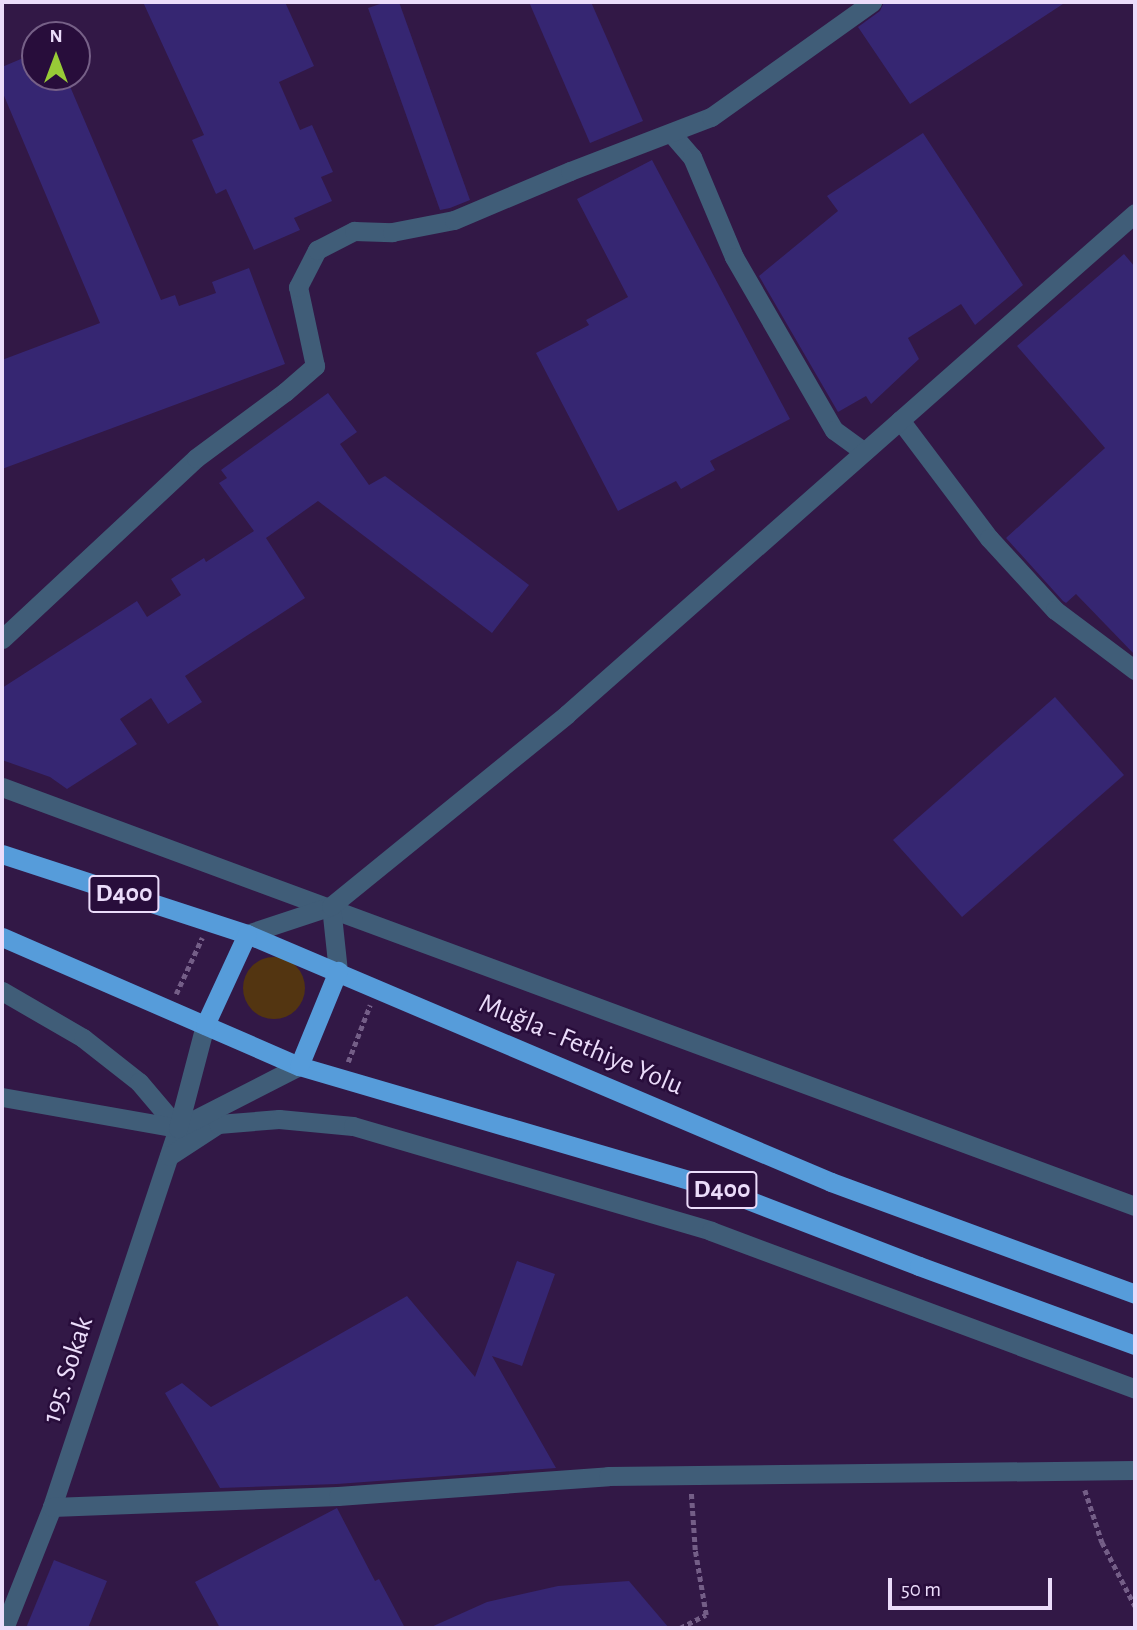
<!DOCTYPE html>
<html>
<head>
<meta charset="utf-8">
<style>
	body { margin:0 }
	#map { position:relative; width:1137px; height:1630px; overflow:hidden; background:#321846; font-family:"Alegreya Sans",sans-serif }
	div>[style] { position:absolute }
	.green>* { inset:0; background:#533511 }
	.round { border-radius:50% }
	.building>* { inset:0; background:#362672 }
	.path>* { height:4.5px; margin-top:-2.25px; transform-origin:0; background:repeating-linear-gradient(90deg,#745e87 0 5px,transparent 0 8.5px) }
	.minor>* { height:19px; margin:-9.5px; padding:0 9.5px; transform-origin:9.5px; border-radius:9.5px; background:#405d78 }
	.tertiary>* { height:19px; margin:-9.5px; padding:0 9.5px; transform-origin:9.5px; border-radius:9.5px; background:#405d78 }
	.trunk>* { height:19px; margin:-9.5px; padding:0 9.5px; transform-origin:9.5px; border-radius:9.5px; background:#569cda }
	span { translate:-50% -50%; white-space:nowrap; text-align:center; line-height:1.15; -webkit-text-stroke:5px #280d3b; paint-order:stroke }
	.shield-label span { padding:2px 5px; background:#280d3b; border:2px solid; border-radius:5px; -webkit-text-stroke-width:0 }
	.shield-label { font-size:26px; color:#ebdcfa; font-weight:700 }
	.street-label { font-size:28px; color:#ebdcfa }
	.frame { position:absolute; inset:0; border:4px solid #ebdcfa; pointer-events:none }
	.north { position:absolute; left:21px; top:21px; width:70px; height:70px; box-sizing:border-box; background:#280d3b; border:2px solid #766087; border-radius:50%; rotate:0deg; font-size:19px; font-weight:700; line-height:28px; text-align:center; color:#ebdcfa }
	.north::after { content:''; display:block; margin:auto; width:24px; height:32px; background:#98cb37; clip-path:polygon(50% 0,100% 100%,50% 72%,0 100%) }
	.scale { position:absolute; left:888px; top:1578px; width:164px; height:32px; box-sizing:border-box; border:4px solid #ebdcfa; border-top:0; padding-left:9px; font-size:21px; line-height:24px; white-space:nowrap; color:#ebdcfa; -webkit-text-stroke:5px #280d3b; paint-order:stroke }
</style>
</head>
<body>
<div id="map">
	<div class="green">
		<div class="round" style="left:243px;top:957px;width:62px;height:62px"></div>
	</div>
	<div class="building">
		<div style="clip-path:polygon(143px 2px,285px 2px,314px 66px,279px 82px,300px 130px,312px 125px,333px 172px,321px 177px,332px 201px,294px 218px,300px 230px,254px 250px,226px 189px,216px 194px,192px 140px,204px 135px)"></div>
		<div style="clip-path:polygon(386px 2px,399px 2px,470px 200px,450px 208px,440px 210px,368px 8px)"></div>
		<div style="clip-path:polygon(529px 2px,591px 2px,643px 121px,590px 143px)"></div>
		<div style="clip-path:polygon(884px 2px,1066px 2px,910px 104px,858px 27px,880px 11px)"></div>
		<div style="clip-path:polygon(35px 53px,35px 77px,66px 77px,161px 300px,175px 295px,179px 306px,216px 293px,212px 282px,249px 268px,285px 364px,2px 469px,2px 360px,100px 323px,2px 91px,2px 67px)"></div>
		<div style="clip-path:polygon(923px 133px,1023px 285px,975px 325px,961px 304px,908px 338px,919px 359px,871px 404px,866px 396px,838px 412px,759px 276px,838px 211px,827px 196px)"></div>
		<div style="clip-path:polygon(652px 160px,790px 419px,710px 461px,715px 470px,681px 489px,676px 481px,618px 511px,536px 353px,589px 325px,586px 320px,628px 297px,577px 199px)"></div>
		<div style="clip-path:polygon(1124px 254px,1135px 267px,1135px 655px,1076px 594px,1066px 603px,1063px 601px,1006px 538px,1105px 448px,1017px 346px)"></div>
		<div style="clip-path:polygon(328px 393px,357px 432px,340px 444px,369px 485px,385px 476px,529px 585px,492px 633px,318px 501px,266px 538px,305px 598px,185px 676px,202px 702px,168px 724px,151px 698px,120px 719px,137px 744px,67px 789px,50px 777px,2px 760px,2px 688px,137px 601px,147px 617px,181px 595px,171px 579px,204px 558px,206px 562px,254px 531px,219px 483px,227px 478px,221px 470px)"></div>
		<div style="clip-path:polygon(1055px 697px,1124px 775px,962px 917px,893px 840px)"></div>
		<div style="clip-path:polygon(517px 1261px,555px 1274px,522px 1366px,492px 1356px,556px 1468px,337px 1484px,220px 1488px,165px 1393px,182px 1383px,211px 1407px,407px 1296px,475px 1377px)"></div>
		<div style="clip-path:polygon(337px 1508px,375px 1581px,379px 1579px,405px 1628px,220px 1628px,195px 1582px)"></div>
		<div style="clip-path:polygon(54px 1560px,107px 1581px,88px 1628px,26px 1628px)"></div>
		<div style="clip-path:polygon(629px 1581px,669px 1628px,429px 1628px,487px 1602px,558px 1586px)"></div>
	</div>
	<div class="path">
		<div style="left:176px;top:994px;width:62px;rotate:-65.1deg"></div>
		<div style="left:348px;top:1062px;width:61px;rotate:-68.9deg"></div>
		<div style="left:1085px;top:1490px;width:55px;rotate:71.9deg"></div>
		<div style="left:1102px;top:1542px;width:72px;rotate:62.7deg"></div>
		<div style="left:680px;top:1628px;width:29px;rotate:-27deg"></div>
		<div style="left:706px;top:1615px;width:66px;rotate:-99.6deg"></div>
		<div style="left:695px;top:1550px;width:58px;rotate:-93.9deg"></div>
	</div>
	<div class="minor">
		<div style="left:671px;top:133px;width:32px;rotate:49deg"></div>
		<div style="left:692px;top:157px;width:108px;rotate:67.2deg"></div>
		<div style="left:734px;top:257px;width:200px;rotate:60deg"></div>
		<div style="left:834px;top:430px;width:37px;rotate:36deg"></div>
		<div style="left:900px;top:420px;width:148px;rotate:53deg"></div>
		<div style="left:989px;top:538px;width:98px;rotate:47.5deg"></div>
		<div style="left:1055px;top:610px;width:100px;rotate:36.9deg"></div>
		<div style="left:2px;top:639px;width:265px;rotate:-43deg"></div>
		<div style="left:196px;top:458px;width:111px;rotate:-36.6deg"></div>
		<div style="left:285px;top:392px;width:40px;rotate:-41deg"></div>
		<div style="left:315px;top:366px;width:81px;rotate:-102.1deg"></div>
		<div style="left:298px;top:287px;width:42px;rotate:-62.8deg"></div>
		<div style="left:317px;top:250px;width:42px;rotate:-27.2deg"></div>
		<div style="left:354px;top:231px;width:38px;rotate:2deg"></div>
		<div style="left:392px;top:232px;width:63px;rotate:-11deg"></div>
		<div style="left:454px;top:220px;width:126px;rotate:-22.9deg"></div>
		<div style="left:570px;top:171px;width:151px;rotate:-21deg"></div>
		<div style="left:711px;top:117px;width:198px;rotate:-35.5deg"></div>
		<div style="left:2px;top:787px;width:1208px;rotate:20.3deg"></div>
		<div style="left:2px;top:991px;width:94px;rotate:30.1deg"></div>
		<div style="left:83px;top:1038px;width:71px;rotate:38.2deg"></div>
		<div style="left:139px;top:1082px;width:60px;rotate:49.7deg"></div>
		<div style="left:178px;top:1128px;width:399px;rotate:108.4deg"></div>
		<div style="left:52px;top:1507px;width:130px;rotate:111.6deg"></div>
		<div style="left:169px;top:1156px;width:59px;rotate:-33.1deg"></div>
		<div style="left:218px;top:1124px;width:61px;rotate:-4.7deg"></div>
		<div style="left:279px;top:1119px;width:74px;rotate:5.4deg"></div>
		<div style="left:353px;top:1126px;width:373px;rotate:16.3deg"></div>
		<div style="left:711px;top:1231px;width:452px;rotate:20.4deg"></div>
		<div style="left:52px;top:1507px;width:286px;rotate:-2.2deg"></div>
		<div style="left:338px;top:1496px;width:271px;rotate:-4.2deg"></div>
		<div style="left:608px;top:1476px;width:527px;rotate:-0.65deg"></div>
	</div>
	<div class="tertiary">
		<div style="left:331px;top:906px;width:65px;rotate:83.9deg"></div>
		<div style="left:247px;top:934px;width:89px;rotate:-18.4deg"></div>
		<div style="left:331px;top:906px;width:304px;rotate:-39.1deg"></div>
		<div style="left:567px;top:714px;width:757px;rotate:-41.41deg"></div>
		<div style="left:2px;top:1097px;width:179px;rotate:10deg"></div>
		<div style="left:178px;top:1128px;width:136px;rotate:-27.1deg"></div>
		<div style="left:178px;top:1128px;width:106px;rotate:-75.3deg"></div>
	</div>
	<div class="trunk">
		<div style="left:2px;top:854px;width:258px;rotate:18.1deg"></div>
		<div style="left:247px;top:934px;width:634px;rotate:23.01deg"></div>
		<div style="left:831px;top:1182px;width:324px;rotate:20.2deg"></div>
		<div style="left:2px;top:937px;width:324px;rotate:23.5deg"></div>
		<div style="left:299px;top:1066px;width:441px;rotate:16.3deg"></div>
		<div style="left:722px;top:1190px;width:211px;rotate:21.1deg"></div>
		<div style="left:919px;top:1266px;width:230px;rotate:20.1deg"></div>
		<div style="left:205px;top:1025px;width:100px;rotate:-65.2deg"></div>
		<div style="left:299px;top:1066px;width:103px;rotate:-67.7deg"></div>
	</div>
	<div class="shield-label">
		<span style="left:124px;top:894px">D400</span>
		<span style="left:722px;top:1190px">D400</span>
	</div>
	<div class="street-label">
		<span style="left:581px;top:1045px;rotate:23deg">Muğla - Fethiye Yolu</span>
		<span style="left:68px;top:1370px;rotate:-72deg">195. Sokak</span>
	</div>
	<div class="frame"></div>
	<div class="north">N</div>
	<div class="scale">50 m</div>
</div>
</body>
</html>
